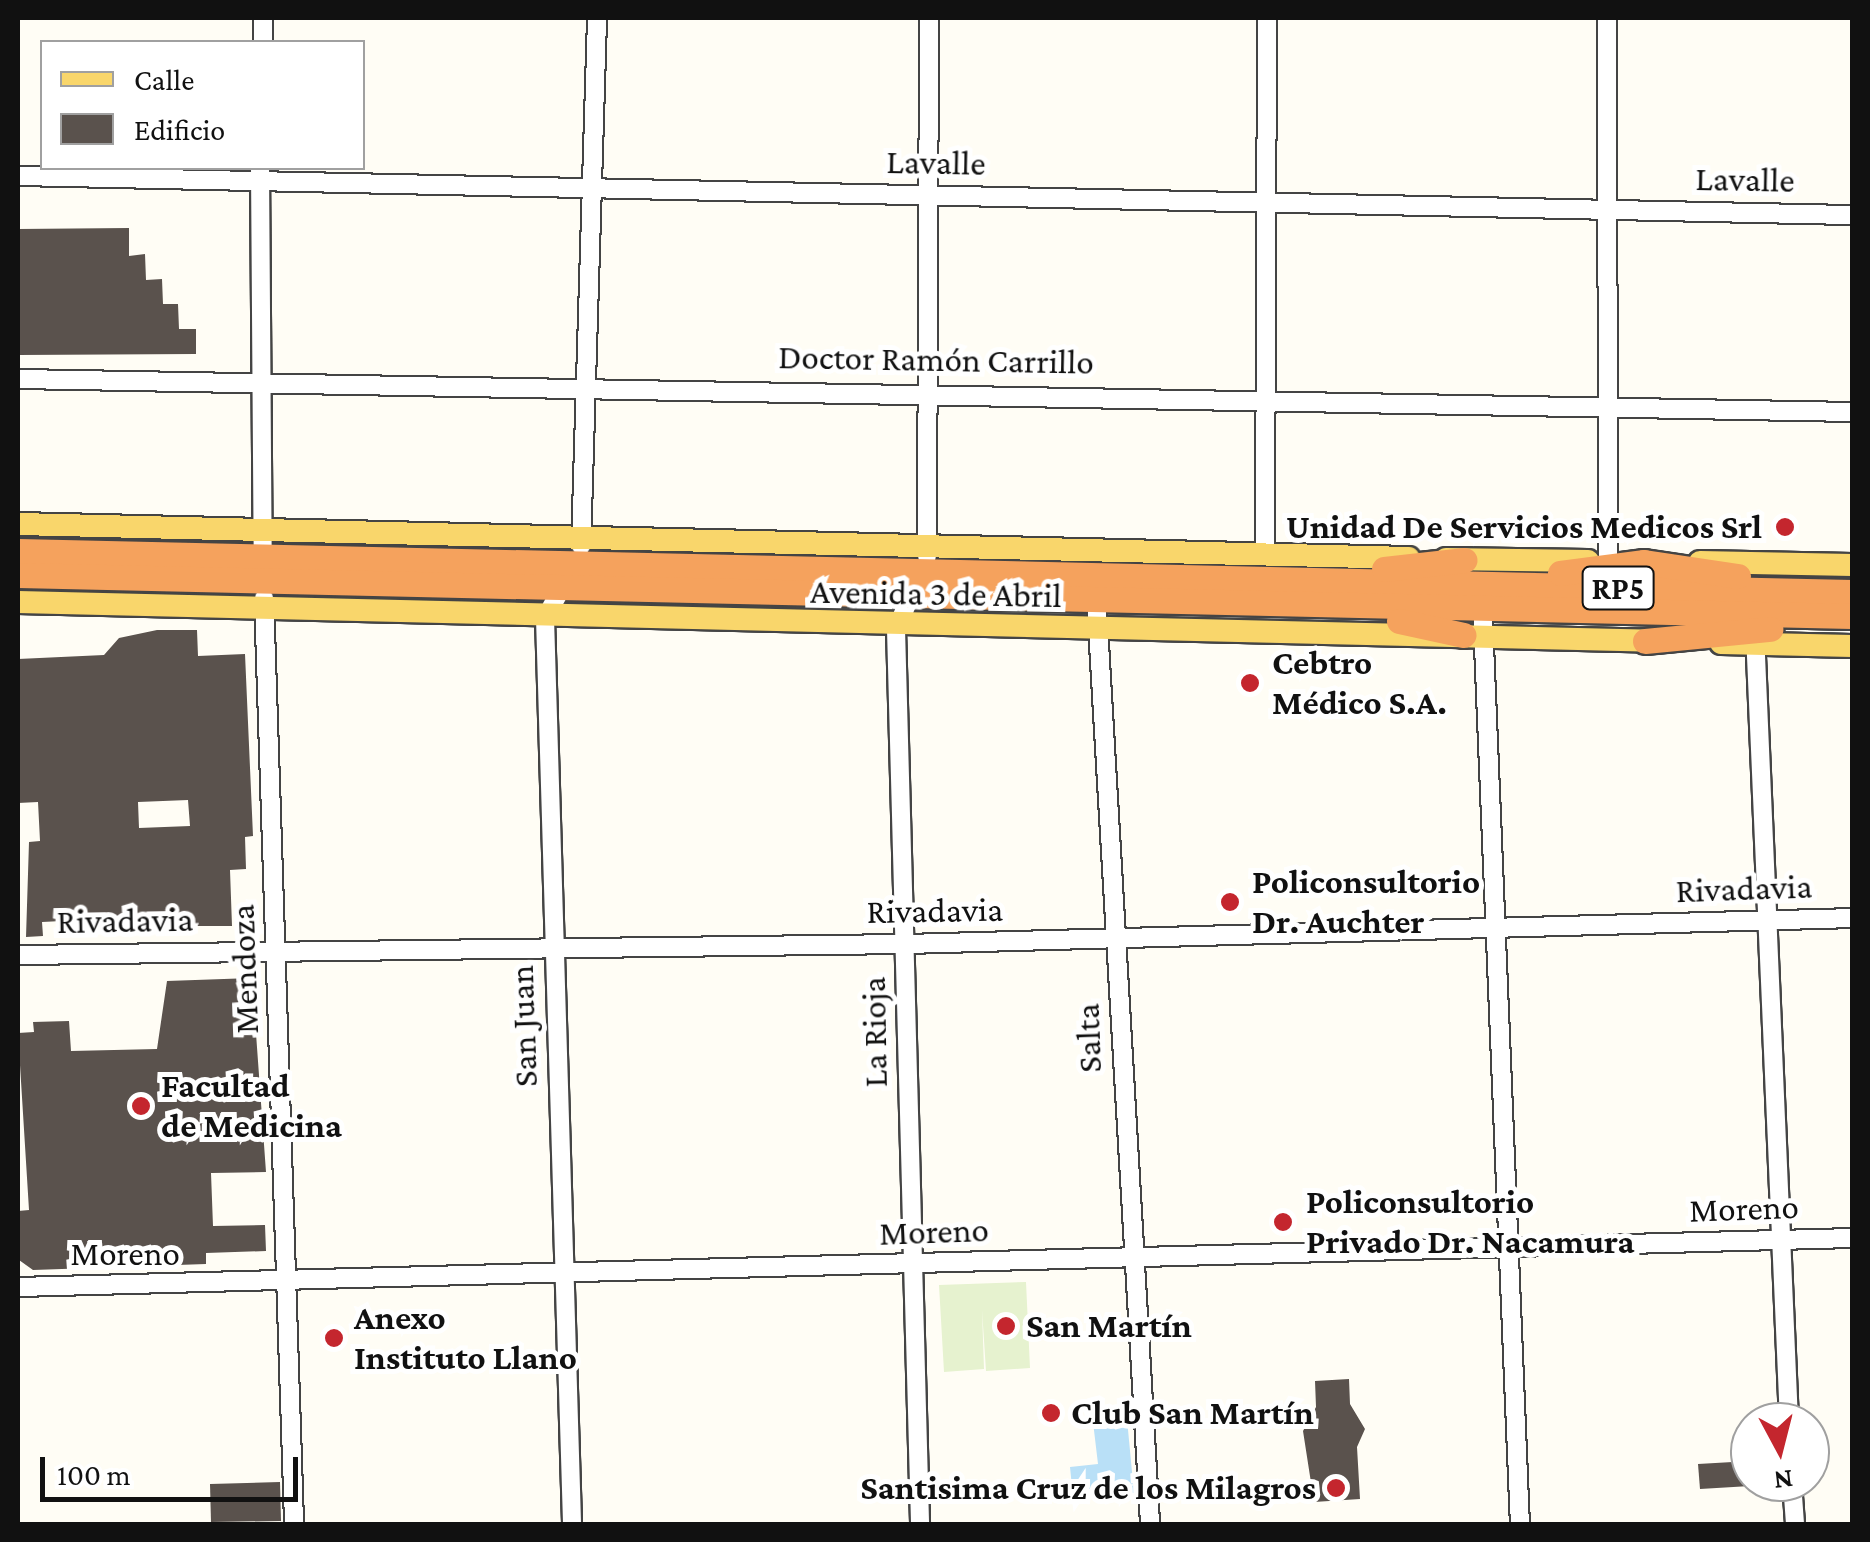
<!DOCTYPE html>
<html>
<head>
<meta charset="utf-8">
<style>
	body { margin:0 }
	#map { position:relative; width:1870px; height:1542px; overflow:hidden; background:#fffdf5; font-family:"Crimson Pro",serif }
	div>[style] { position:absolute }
	.pitch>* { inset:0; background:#e6f2cf }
	.water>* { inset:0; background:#b9e0f7 }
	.building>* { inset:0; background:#5a524d }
	.roads { filter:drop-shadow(2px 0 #444) drop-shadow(-2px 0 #444) drop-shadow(0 2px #444) drop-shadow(0 -2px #444) }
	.minor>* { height:18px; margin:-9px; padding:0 9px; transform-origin:9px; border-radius:9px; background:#fff }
	.major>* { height:22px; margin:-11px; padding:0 11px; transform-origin:11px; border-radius:11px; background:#f9d66b }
	.highway>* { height:25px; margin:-12.5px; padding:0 12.5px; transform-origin:12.5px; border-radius:12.5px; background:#f5a25d }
	.dots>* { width:28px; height:28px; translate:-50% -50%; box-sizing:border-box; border:5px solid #fff; border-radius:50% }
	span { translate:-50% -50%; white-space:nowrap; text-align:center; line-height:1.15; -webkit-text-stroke:10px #fff; paint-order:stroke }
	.shield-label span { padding:2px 8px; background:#fff; border:2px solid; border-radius:8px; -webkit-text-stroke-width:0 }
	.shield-label { font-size:32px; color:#111; font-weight:700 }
	.street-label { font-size:35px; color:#111 }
	.poi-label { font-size:35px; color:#111; font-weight:700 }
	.right { translate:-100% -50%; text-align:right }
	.left { translate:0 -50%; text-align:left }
	.frame { position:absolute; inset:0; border:20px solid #111; pointer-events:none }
	.legend { position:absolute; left:40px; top:40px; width:325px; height:130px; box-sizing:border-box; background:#fff; border:2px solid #a0a0a0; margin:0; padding:12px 18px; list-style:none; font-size:30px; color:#111 }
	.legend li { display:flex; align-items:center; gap:20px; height:50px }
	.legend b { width:50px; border:2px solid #a0a0a0 }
	.north { position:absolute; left:1730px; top:1402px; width:100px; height:100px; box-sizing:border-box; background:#fff; border:2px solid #a0a0a0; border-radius:50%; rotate:173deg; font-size:28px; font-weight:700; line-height:40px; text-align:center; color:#111 }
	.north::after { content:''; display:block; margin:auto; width:35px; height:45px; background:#c4262e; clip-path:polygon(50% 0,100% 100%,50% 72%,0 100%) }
	.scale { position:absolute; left:40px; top:1457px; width:258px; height:45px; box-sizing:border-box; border:5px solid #111; border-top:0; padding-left:12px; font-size:30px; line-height:35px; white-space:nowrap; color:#111; -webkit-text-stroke:8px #fff; paint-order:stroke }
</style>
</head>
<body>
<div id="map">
	<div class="pitch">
		<div style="clip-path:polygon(1026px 1282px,1030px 1368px,986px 1371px,982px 1310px,984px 1369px,944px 1372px,939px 1285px)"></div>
	</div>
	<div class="water">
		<div style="clip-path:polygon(1127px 1419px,1134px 1493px,1073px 1497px,1070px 1467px,1098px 1464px,1093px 1422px)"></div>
	</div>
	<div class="building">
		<div style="clip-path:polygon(129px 228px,129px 256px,145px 254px,146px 280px,162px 279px,163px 304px,178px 304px,179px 329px,196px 329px,196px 354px,18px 355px,18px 229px)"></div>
		<div style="clip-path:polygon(evenodd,157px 630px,197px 630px,198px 656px,245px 654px,253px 836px,245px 837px,246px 869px,230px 870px,232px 926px,183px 926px,182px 915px,42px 922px,43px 936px,26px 937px,29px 842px,40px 841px,38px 802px,18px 803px,18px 659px,104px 655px,119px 638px,157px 630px,188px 800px,190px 826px,139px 828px,138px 802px,188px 800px)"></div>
		<div style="clip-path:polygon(252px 978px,266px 1172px,211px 1173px,213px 1226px,265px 1225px,266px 1251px,206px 1253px,206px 1264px,33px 1270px,19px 1260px,18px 1211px,29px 1210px,18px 1033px,34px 1032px,33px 1022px,69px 1021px,71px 1051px,157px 1049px,167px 981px)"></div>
		<div style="clip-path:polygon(1349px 1379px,1350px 1404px,1365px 1429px,1357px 1447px,1360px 1499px,1314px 1502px,1303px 1431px,1316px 1407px,1315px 1381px)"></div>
		<div style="clip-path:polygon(1750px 1461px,1750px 1486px,1700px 1489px,1698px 1464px)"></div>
		<div style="clip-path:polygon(280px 1482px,281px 1521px,211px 1522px,210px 1484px)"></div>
	</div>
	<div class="roads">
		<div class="minor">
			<div style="left:1607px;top:18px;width:543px;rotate:89.89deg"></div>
			<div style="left:263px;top:42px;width:24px;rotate:-90deg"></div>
			<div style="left:260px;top:168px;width:399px;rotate:89.6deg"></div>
			<div style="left:18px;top:176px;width:1834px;rotate:1.22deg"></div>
			<div style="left:18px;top:379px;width:1834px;rotate:1.03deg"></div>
			<div style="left:581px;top:546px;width:528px;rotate:-88.26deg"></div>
			<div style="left:1265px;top:555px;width:537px;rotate:-89.79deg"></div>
			<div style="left:927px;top:556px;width:538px;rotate:-89.79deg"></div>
			<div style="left:567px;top:579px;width:45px;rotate:119.4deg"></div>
			<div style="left:545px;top:618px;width:906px;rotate:88.29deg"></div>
			<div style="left:914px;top:589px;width:44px;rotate:114.2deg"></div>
			<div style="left:896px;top:629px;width:895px;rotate:88.46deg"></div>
			<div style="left:1096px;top:592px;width:934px;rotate:86.68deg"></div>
			<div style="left:1482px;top:596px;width:929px;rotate:87.66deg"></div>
			<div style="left:264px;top:598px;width:926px;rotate:88.14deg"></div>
			<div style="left:1755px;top:633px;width:790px;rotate:87.53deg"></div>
			<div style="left:18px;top:955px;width:888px;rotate:-0.71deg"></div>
			<div style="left:906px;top:944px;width:946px;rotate:-1.57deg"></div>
			<div style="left:18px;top:1287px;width:1835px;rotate:-1.53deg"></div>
			<div style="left:1792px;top:1482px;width:42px;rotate:85.9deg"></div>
		</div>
		<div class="major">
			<div style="left:18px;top:524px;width:1391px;rotate:1.4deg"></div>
			<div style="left:1446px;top:559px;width:142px;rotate:0.8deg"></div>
			<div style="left:1700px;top:562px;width:152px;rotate:1.1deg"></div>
			<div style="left:18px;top:602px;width:1646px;rotate:1.36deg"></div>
			<div style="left:1721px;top:643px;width:131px;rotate:1.3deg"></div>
		</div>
		<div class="highway">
			<div style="left:18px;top:551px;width:1834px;rotate:1.28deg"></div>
			<div style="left:1384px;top:569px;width:81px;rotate:-6.4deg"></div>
			<div style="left:1560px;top:573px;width:85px;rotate:-7.5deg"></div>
			<div style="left:1644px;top:562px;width:95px;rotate:8.5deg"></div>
			<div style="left:18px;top:575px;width:1834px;rotate:1.28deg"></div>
			<div style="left:1399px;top:621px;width:66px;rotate:12.2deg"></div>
			<div style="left:1645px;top:641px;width:126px;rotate:-5.5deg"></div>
		</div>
	</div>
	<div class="dots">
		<div style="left:1785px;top:527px;background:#c4262e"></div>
		<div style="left:1250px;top:683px;background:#c4262e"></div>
		<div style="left:1230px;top:902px;background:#c4262e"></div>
		<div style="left:141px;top:1106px;background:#c4262e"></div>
		<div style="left:1283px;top:1222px;background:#c4262e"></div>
		<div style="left:1006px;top:1326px;background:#c4262e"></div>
		<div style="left:334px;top:1338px;background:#c4262e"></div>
		<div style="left:1051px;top:1413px;background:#c4262e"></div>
		<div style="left:1336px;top:1488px;background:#c4262e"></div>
	</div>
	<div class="shield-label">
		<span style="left:1618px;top:588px">RP5</span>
	</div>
	<div class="street-label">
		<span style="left:936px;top:163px;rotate:1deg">Lavalle</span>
		<span style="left:1745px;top:180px;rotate:1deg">Lavalle</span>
		<span style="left:936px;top:360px;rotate:1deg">Doctor Ramón Carrillo</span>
		<span style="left:936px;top:594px;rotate:1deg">Avenida 3 de Abril</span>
		<span style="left:1744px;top:889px;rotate:-2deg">Rivadavia</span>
		<span style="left:935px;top:911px;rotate:-1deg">Rivadavia</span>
		<span style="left:125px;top:921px;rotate:-1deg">Rivadavia</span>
		<span style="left:245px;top:969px;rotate:-92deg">Mendoza</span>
		<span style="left:524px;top:1026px;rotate:-92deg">San Juan</span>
		<span style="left:875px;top:1032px;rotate:-91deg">La Rioja</span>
		<span style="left:1089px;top:1038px;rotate:-92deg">Salta</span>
		<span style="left:1744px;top:1209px;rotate:-2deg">Moreno</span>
		<span style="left:934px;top:1232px;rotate:-2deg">Moreno</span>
		<span style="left:125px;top:1254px">Moreno</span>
	</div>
	<div class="poi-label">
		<span class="right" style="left:1762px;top:527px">Unidad De Servicios Medicos Srl</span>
		<span class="left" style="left:1272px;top:683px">Cebtro<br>Médico S.A.</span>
		<span class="left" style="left:1252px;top:902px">Policonsultorio<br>Dr. Auchter</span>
		<span class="left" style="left:161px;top:1106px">Facultad<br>de Medicina</span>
		<span class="left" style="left:1306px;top:1222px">Policonsultorio<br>Privado Dr. Nacamura</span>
		<span class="left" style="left:354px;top:1338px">Anexo<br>Instituto Llano</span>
		<span class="left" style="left:1026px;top:1326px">San Martín</span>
		<span class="left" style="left:1071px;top:1413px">Club San Martín</span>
		<span class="right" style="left:1316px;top:1488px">Santisima Cruz de los Milagros</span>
	</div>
	<div class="frame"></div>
	<ul class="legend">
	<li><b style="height:12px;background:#f9d66b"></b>Calle</li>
	<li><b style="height:28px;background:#5a524d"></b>Edificio</li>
	</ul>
	<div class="north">N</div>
	<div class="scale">100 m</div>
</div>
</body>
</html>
